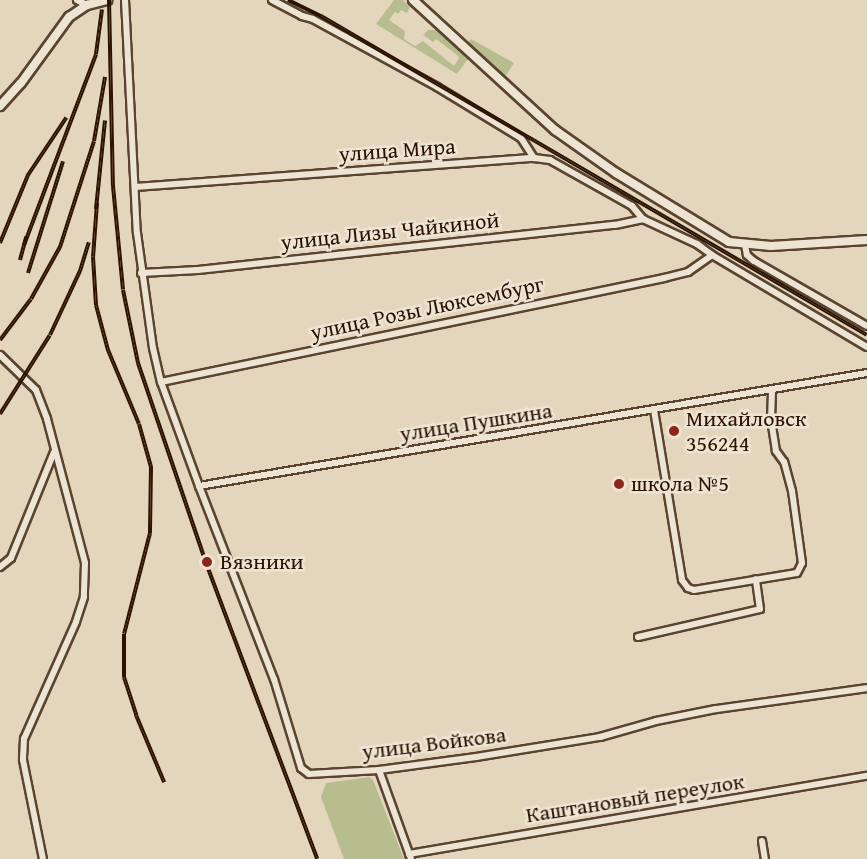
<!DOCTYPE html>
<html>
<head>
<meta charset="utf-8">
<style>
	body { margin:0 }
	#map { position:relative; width:867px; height:859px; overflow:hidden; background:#e4d6bd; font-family:"Gentium Book Plus",serif }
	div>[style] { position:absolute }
	.green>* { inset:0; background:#b7bd8f }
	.roads { filter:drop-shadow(2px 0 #5a4430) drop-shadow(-2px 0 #5a4430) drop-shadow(0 2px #5a4430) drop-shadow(0 -2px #5a4430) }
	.minor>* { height:6px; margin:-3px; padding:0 3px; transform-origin:3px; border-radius:3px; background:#ede4d4 }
	.secondary>* { height:8px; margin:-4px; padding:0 4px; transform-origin:4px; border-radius:4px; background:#ede4d4 }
	.rail>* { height:4px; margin-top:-2px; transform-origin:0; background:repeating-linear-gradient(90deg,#ede4d4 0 4.5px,#2c1301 0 9px); box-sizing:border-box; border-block:2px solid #2c1301 }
	.dots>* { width:16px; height:16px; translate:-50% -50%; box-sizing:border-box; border:3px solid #ede4d4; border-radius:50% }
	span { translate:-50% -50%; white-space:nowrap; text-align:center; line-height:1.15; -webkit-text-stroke:5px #ede4d4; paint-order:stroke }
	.street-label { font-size:22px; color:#2c1301 }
	.poi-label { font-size:22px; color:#2c1301 }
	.left { translate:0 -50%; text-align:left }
</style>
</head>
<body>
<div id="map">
	<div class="green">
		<div style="clip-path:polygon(394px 0,403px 0,410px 7px,407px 13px,401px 10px,398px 14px,395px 12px,389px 20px,405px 31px,404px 39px,415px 46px,423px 41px,454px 66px,459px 58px,457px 55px,436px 39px,433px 42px,423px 35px,428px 30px,440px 30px,468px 59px,457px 74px,376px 24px)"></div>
		<div style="clip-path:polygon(471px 39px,514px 63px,506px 75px,501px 75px,468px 43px)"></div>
		<div style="clip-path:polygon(369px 777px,373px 780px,404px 859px,344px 859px,321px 797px,326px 783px)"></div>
	</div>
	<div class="roads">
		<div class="minor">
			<div style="left:77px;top:0;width:11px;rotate:27deg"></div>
			<div style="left:125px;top:0;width:233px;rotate:87.1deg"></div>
			<div style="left:137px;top:233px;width:116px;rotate:82.1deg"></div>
			<div style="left:153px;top:348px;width:35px;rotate:77deg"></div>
			<div style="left:161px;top:382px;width:111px;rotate:69.9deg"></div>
			<div style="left:199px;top:486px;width:207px;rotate:68.8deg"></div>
			<div style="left:274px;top:679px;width:93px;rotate:73.1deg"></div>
			<div style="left:301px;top:768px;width:10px;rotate:37deg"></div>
			<div style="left:309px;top:774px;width:70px;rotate:-3.3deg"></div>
			<div style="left:379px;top:770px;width:98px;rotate:-7.6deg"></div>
			<div style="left:476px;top:757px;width:126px;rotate:-9.2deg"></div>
			<div style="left:600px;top:737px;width:58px;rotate:-15.9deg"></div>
			<div style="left:656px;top:721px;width:61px;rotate:-11.3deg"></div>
			<div style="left:716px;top:709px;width:152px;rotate:-7.9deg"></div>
			<div style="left:272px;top:0;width:34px;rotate:28deg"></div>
			<div style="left:302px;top:16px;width:11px;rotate:15deg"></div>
			<div style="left:313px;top:19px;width:141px;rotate:28.7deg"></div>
			<div style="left:437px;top:87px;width:98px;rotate:31.3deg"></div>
			<div style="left:521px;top:138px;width:24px;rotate:57deg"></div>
			<div style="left:135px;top:187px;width:400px;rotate:-4.2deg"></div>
			<div style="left:534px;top:158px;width:16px;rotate:7deg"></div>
			<div style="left:550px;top:160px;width:94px;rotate:29.3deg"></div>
			<div style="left:632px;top:206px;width:17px;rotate:50deg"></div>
			<div style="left:643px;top:219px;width:60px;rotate:24.8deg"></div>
			<div style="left:697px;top:244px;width:19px;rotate:36deg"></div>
			<div style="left:745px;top:245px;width:10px;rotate:79deg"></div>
			<div style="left:747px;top:255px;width:9px;rotate:41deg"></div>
			<div style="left:754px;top:261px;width:130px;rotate:29.9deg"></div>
			<div style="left:141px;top:273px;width:57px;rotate:-3deg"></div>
			<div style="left:198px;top:270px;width:419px;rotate:-6.2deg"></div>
			<div style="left:615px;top:225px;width:29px;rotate:-12deg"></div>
			<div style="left:0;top:355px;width:50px;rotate:44.2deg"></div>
			<div style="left:36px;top:390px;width:31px;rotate:69deg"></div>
			<div style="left:47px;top:419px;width:149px;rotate:75.2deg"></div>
			<div style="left:85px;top:563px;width:34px;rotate:92deg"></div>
			<div style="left:84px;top:597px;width:26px;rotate:108deg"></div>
			<div style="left:76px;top:622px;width:128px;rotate:114deg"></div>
			<div style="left:24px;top:739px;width:21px;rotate:93deg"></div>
			<div style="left:23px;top:760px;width:101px;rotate:78.6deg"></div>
			<div style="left:161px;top:382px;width:514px;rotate:-11.68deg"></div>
			<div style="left:664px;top:278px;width:25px;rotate:-14deg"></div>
			<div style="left:688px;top:272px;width:29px;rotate:-35deg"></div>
			<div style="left:712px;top:255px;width:180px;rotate:30.7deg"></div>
			<div style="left:654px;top:410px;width:172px;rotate:80.6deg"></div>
			<div style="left:682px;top:580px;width:10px;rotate:53deg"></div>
			<div style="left:688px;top:588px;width:6px;rotate:18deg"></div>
			<div style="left:694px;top:590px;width:104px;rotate:-9.4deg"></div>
			<div style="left:797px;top:573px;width:11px;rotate:-63deg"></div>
			<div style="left:802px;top:563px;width:73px;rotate:-97.9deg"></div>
			<div style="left:792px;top:491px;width:30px;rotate:-105deg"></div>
			<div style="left:784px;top:462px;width:14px;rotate:-126deg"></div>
			<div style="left:776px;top:451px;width:31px;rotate:-99deg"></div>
			<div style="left:771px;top:420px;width:30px;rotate:-88deg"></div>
			<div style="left:199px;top:486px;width:677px;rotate:-9.6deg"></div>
			<div style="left:0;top:567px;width:14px;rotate:-39deg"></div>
			<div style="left:11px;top:558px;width:114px;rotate:-67.9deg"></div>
			<div style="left:638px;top:637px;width:125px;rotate:-12.9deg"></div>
			<div style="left:760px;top:609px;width:30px;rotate:-98deg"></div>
			<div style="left:379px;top:770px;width:95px;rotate:70.2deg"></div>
			<div style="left:762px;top:841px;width:18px;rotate:81deg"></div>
			<div style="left:409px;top:854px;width:465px;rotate:-9.7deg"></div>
		</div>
		<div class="secondary">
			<div style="left:413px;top:0;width:193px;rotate:42.5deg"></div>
			<div style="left:555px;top:130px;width:75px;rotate:35.2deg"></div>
			<div style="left:616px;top:173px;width:132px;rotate:31.4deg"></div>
			<div style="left:729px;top:242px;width:42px;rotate:5.4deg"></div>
			<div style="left:771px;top:246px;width:96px;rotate:-3.6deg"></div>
			<div style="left:0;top:106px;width:31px;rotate:-48deg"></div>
			<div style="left:21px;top:83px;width:82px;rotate:-54deg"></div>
			<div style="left:69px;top:17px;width:22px;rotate:-34deg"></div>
			<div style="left:87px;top:5px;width:21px;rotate:-14deg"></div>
		</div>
	</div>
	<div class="rail">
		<div style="left:109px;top:0;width:186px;rotate:88.8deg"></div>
		<div style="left:113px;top:186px;width:104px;rotate:84.5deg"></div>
		<div style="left:123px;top:290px;width:75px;rotate:78.4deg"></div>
		<div style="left:138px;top:363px;width:211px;rotate:71.2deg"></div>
		<div style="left:206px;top:563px;width:316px;rotate:69.4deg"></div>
		<div style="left:288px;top:0;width:37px;rotate:26deg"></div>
		<div style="left:321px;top:16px;width:632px;rotate:30.3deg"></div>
		<div style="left:97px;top:203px;width:54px;rotate:94.2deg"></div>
		<div style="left:93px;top:257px;width:48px;rotate:86.4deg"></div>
		<div style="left:96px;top:305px;width:47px;rotate:75.1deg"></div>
		<div style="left:108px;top:350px;width:80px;rotate:67.3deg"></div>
		<div style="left:139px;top:424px;width:45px;rotate:74.4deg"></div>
		<div style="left:151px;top:467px;width:66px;rotate:90.9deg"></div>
		<div style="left:150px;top:533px;width:104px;rotate:104.4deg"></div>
		<div style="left:124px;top:634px;width:43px;rotate:90deg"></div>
		<div style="left:124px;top:677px;width:40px;rotate:72deg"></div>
		<div style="left:136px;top:715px;width:73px;rotate:67.3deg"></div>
		<div style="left:96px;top:209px;width:89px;rotate:-84.2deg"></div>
		<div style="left:0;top:243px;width:74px;rotate:-67.6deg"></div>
		<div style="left:28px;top:175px;width:69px;rotate:-56.3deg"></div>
		<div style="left:24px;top:245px;width:204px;rotate:-69.3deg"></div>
		<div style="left:96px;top:54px;width:45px;rotate:-82.4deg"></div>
		<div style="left:20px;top:260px;width:24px;rotate:-75deg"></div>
		<div style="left:28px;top:273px;width:117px;rotate:-72.6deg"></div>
		<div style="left:0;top:340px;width:51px;rotate:-52.9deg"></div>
		<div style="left:31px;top:299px;width:60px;rotate:-60.9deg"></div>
		<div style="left:60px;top:247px;width:111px;rotate:-72.2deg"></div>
		<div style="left:94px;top:141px;width:65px;rotate:-80.2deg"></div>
		<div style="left:0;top:414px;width:93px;rotate:-57.7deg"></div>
		<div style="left:50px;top:335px;width:71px;rotate:-64.9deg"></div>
		<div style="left:80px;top:271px;width:30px;rotate:-73deg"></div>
	</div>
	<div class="dots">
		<div style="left:674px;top:431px;background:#8f2418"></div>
		<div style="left:619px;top:484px;background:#8f2418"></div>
		<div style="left:207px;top:562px;background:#8f2418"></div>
	</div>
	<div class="street-label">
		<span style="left:397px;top:150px;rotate:-4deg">улица Мира</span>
		<span style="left:390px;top:231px;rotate:-6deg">улица Лизы Чайкиной</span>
		<span style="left:427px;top:308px;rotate:-12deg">улица Розы Люксембург</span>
		<span style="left:476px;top:422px;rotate:-9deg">улица Пушкина</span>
		<span style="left:434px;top:743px;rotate:-7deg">улица Войкова</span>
		<span style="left:635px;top:798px;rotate:-9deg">Каштановый переулок</span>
	</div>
	<div class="poi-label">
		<span class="left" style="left:686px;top:431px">Михайловск<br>356244</span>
		<span class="left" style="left:631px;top:484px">школа №5</span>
		<span class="left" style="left:220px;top:562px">Вязники</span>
	</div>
</div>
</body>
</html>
